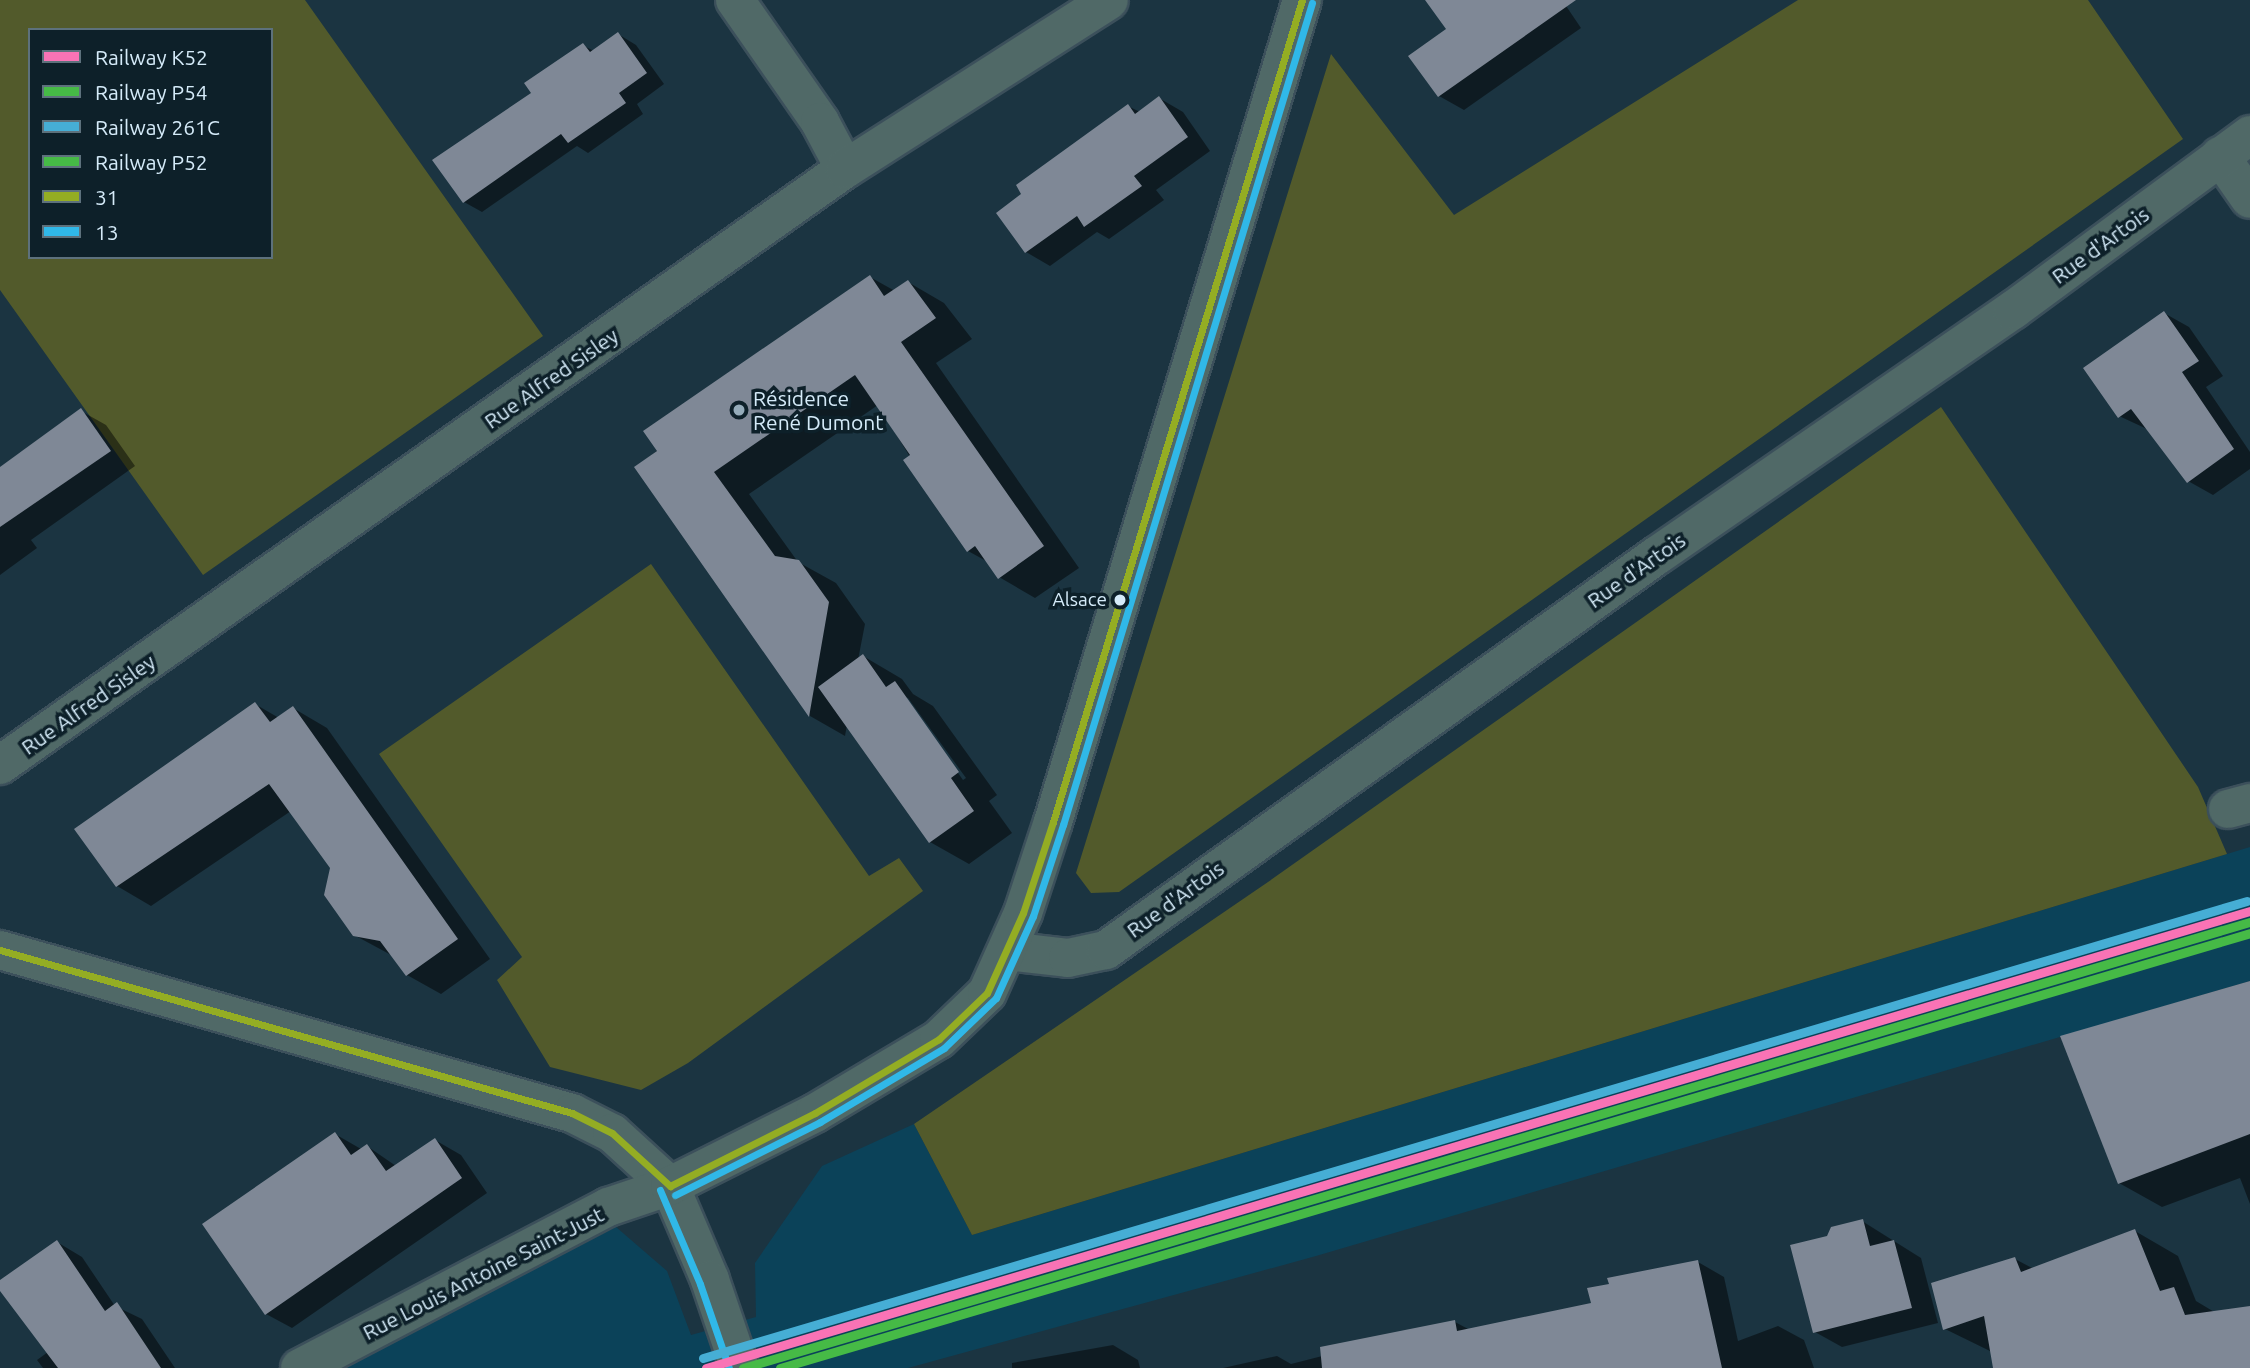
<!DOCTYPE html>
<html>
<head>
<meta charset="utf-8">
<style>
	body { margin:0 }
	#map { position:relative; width:2250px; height:1368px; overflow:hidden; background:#1b3441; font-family:Ubuntu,sans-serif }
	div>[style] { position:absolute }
	.built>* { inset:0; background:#0b4259 }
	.green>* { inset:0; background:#525a2b }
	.shadow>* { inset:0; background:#0007 }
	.building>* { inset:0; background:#7f8896 }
	.roads { filter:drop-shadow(2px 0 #3c505b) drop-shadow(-2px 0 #3c505b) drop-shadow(0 2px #3c505b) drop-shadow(0 -2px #3c505b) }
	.minor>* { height:38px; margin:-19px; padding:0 19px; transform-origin:19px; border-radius:19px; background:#506967 }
	.bus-1>* { height:7px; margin:-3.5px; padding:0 3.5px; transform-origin:3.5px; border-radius:3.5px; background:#94ad23 }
	.bus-2>* { height:7px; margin:-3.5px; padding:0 3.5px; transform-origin:3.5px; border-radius:3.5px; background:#30b8e8 }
	.rail-1>* { height:9px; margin:-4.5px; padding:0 4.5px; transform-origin:4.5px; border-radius:4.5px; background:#f973b5 }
	.rail-2>* { height:9px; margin:-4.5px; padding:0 4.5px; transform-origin:4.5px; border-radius:4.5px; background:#46ba46 }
	.rail-3>* { height:9px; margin:-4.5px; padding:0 4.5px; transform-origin:4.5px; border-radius:4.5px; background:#46aed5 }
	.rail-4>* { height:9px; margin:-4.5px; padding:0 4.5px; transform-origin:4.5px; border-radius:4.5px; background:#46ba46 }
	.dots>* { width:19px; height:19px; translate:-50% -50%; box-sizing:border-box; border:4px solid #0d2029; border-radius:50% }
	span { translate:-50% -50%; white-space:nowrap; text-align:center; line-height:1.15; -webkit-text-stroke:7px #0d2029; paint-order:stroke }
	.bus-label { font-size:19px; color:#d5ebf9 }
	.right { translate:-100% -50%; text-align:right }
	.street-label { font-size:21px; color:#d5ebf9 }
	.poi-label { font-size:21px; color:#d5ebf9 }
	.left { translate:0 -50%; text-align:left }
	.legend { position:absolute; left:28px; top:28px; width:245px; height:231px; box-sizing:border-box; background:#0d2029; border:2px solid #5d717c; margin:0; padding:9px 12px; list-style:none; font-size:21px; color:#d5ebf9 }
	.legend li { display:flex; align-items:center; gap:14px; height:35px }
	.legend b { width:35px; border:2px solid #5d717c }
</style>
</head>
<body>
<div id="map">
	<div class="built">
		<div style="clip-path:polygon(2250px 847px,2250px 981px,1316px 1256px,908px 1368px,341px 1368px,616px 1227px,667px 1271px,691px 1335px,756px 1317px,755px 1263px,822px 1166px,914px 1124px,972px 1235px)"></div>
	</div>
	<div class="green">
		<div style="clip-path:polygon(evenodd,0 0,305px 0,543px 336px,203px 575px,0 290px,0 0,30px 30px,271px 30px,271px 257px,30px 257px,30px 30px)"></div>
		<div style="clip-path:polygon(1798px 0,2088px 0,2183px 139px,1119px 892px,1091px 893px,1076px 873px,1331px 54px,1454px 215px)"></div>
		<div style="clip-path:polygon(1941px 407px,2198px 787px,2227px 854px,972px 1235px,914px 1124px,1268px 882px)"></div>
		<div style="clip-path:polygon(651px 564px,869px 876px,899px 858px,923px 891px,688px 1063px,641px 1090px,550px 1067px,497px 980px,522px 957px,379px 754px)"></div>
	</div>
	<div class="shadow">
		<div style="clip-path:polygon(1427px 0,1562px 0,1581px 28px,1464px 110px,1439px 96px,1448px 30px)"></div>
		<div style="clip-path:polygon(618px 34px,636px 45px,664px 84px,637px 104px,643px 114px,588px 153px,577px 146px,482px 212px,464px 202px,533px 94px,584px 46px,594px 51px)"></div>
		<div style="clip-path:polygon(1159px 98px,1183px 112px,1210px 151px,1156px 190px,1164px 200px,1109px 239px,1097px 232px,1050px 266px,1026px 252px,1128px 106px,1140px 112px)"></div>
		<div style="clip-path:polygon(evenodd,870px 277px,895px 291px,908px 282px,944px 303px,972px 339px,936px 363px,1079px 568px,1035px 598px,999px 577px,988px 562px,968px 551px,878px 405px,749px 494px,798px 562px,836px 583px,865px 624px,858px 660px,863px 656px,902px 679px,913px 694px,933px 706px,997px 795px,989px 801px,1012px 833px,969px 864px,930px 842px,847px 725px,845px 736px,810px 716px,637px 467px,870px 277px,904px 697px,908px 698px,966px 778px,963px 780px,904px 697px)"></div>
		<div style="clip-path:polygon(2164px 313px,2189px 327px,2223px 376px,2206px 387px,2250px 452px,2250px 469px,2213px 495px,2188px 481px,2147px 429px,2119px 416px)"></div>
		<div style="clip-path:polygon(81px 411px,106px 425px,135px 466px,31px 540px,37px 548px,0 575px,0 469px)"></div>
		<div style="clip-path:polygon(255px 704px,279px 718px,293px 708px,327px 728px,490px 959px,441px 994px,407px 975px,393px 956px,354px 935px,331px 868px,291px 811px,151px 906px,117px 886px)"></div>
		<div style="clip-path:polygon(2250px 983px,2250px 1204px,2240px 1178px,2162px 1207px,2119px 1183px)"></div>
		<div style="clip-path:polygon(335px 1134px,361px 1149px,367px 1146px,396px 1166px,435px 1140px,461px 1155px,487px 1193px,292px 1328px,266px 1314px)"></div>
		<div style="clip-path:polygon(1862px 1221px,1921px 1258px,1938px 1323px,1842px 1347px,1815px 1332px,1828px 1237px)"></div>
		<div style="clip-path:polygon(2135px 1231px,2178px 1256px,2196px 1301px,2216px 1313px,2250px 1308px,2250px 1368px,1995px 1368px,1992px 1352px,1945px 1329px,2015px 1259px,2034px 1269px)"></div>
		<div style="clip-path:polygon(57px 1242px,82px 1257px,115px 1306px,142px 1319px,175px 1368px,43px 1368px,37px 1360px,48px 1352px,0 1288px,0 1282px)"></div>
		<div style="clip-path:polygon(1698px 1262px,1724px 1277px,1738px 1341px,1778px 1326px,1804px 1340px,1814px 1368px,1223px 1368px,1277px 1356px,1291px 1364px,1455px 1322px,1470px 1330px,1593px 1305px,1611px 1285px)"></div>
		<div style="clip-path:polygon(1113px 1345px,1138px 1360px,1140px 1368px,1012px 1368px,1012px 1363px)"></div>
	</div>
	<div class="building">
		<div style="clip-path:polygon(1425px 0,1576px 0,1438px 97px,1408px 56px,1446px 29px)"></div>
		<div style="clip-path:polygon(618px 32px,647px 73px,619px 93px,626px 103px,568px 143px,561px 134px,463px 203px,432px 160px,531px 93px,524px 83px,583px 43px,590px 52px)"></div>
		<div style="clip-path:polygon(1159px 96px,1188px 137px,1134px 176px,1142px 186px,1084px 227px,1077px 216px,1025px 253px,996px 213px,1021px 194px,1016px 185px,1128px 104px,1135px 114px)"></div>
		<div style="clip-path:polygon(870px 275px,884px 296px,908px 280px,936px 318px,901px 342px,1044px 546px,998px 579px,975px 546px,967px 552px,903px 460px,910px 455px,855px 375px,714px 472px,775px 556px,799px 560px,829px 602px,809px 717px,634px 467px,657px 451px,643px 431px)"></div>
		<div style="clip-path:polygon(2164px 311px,2199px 361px,2182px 372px,2234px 449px,2187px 483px,2131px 409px,2118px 418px,2083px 368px)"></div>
		<div style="clip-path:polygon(81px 408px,111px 451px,0 527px,0 467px)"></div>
		<div style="clip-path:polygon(863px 654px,886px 687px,895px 681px,959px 772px,951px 778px,974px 811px,929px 843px,818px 687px)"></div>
		<div style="clip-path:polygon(255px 702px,270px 722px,293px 706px,458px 939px,406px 976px,380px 941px,353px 936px,324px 895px,330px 868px,269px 784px,116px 887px,74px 829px)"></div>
		<div style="clip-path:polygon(2250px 981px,2250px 1134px,2118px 1184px,2060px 1036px)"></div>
		<div style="clip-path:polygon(335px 1132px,351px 1155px,367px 1144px,386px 1171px,435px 1138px,462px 1178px,265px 1315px,202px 1224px)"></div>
		<div style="clip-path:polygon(1863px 1219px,1870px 1246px,1894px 1240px,1912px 1308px,1813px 1333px,1790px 1245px,1827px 1236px,1831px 1227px)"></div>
		<div style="clip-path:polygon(2135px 1229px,2160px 1291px,2174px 1287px,2185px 1315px,2250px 1306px,2250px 1368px,1993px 1368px,1984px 1316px,1943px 1330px,1931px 1283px,2015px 1257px,2021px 1272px)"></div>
		<div style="clip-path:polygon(57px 1240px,105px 1311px,117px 1302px,161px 1368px,58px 1368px,0 1291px,0 1280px)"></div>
		<div style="clip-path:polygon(1698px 1260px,1722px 1368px,1322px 1368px,1320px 1347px,1455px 1320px,1457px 1331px,1591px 1303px,1587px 1288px,1609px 1284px,1607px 1278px)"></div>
	</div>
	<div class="roads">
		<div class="minor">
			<div style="left:735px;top:0;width:149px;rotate:55.1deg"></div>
			<div style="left:820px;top:122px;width:53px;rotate:62deg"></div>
			<div style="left:2220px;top:156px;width:52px;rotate:55.1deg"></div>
			<div style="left:0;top:765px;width:1034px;rotate:-35.2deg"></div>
			<div style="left:845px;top:169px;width:313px;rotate:-32.6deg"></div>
			<div style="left:2228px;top:809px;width:23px;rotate:-15deg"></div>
			<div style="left:0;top:950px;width:595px;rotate:15.91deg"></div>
			<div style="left:572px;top:1113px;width:45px;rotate:26.6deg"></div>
			<div style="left:612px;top:1133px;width:79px;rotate:42.4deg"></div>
			<div style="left:670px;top:1186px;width:102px;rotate:66.9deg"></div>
			<div style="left:710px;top:1280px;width:93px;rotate:71.2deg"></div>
			<div style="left:1007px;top:951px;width:61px;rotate:6.5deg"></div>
			<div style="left:1068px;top:958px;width:39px;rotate:-12deg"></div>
			<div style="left:1106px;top:950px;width:677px;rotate:-35.62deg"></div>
			<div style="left:1656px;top:556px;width:434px;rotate:-34.6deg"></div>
			<div style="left:2013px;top:310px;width:295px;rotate:-36.4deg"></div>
			<div style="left:300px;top:1368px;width:348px;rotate:-27.6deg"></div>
			<div style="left:608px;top:1207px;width:65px;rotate:-18.7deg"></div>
			<div style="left:670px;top:1186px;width:162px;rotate:-26.7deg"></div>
			<div style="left:815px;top:1113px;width:144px;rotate:-30.8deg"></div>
			<div style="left:939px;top:1039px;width:66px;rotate:-43.8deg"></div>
			<div style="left:987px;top:993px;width:88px;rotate:-65.8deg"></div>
			<div style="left:1023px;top:913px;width:96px;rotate:-71.8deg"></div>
			<div style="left:1053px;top:822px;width:859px;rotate:-73.15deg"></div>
		</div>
	</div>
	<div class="bus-1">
		<div style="left:0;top:950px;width:595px;rotate:15.91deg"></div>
		<div style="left:572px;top:1113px;width:45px;rotate:26.6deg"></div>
		<div style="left:612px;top:1133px;width:79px;rotate:42.4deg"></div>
		<div style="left:670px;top:1186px;width:162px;rotate:-26.7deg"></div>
		<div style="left:815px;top:1113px;width:144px;rotate:-30.8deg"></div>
		<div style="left:939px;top:1039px;width:66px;rotate:-43.8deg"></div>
		<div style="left:987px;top:993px;width:88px;rotate:-65.8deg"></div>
		<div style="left:1023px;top:913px;width:96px;rotate:-71.8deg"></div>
		<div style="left:1053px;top:822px;width:859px;rotate:-73.15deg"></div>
	</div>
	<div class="bus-2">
		<div style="left:660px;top:1190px;width:102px;rotate:66.9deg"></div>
		<div style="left:700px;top:1284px;width:89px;rotate:71deg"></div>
		<div style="left:675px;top:1195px;width:162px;rotate:-26.7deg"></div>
		<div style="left:820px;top:1122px;width:144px;rotate:-30.8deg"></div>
		<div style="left:944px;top:1048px;width:72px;rotate:-43.9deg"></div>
		<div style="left:996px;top:998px;width:90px;rotate:-65.7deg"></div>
		<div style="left:1033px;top:916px;width:96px;rotate:-71.8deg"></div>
		<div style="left:1063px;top:825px;width:859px;rotate:-73.15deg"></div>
	</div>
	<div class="rail-1">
		<div style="left:706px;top:1368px;width:1610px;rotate:-16.49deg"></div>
	</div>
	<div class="rail-2">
		<div style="left:743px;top:1368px;width:1572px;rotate:-16.49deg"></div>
	</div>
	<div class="rail-3">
		<div style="left:703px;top:1358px;width:1610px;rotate:-16.49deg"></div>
	</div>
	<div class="rail-4">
		<div style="left:780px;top:1368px;width:1533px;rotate:-16.48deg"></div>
	</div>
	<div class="dots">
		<div style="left:739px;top:410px;background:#94abb9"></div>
		<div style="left:1120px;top:600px;background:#d5ebf9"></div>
	</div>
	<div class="bus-label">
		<span class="right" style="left:1107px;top:600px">Alsace</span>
	</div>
	<div class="street-label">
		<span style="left:2100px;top:245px;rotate:-36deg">Rue d'Artois</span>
		<span style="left:551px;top:378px;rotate:-35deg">Rue Alfred Sisley</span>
		<span style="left:1636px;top:570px;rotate:-35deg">Rue d'Artois</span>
		<span style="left:88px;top:704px;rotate:-35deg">Rue Alfred Sisley</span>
		<span style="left:1175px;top:899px;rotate:-36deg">Rue d'Artois</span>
		<span style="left:483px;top:1273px;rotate:-27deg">Rue Louis Antoine Saint-Just</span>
	</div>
	<div class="poi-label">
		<span class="left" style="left:753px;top:410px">Résidence<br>René Dumont</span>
	</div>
	<ul class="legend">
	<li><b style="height:9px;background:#f973b5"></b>Railway K52</li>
	<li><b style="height:9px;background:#46ba46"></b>Railway P54</li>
	<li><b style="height:9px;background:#46aed5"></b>Railway 261C</li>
	<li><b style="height:9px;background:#46ba46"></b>Railway P52</li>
	<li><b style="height:9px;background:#94ad23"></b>31</li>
	<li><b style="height:9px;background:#30b8e8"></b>13</li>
	</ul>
</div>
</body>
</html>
